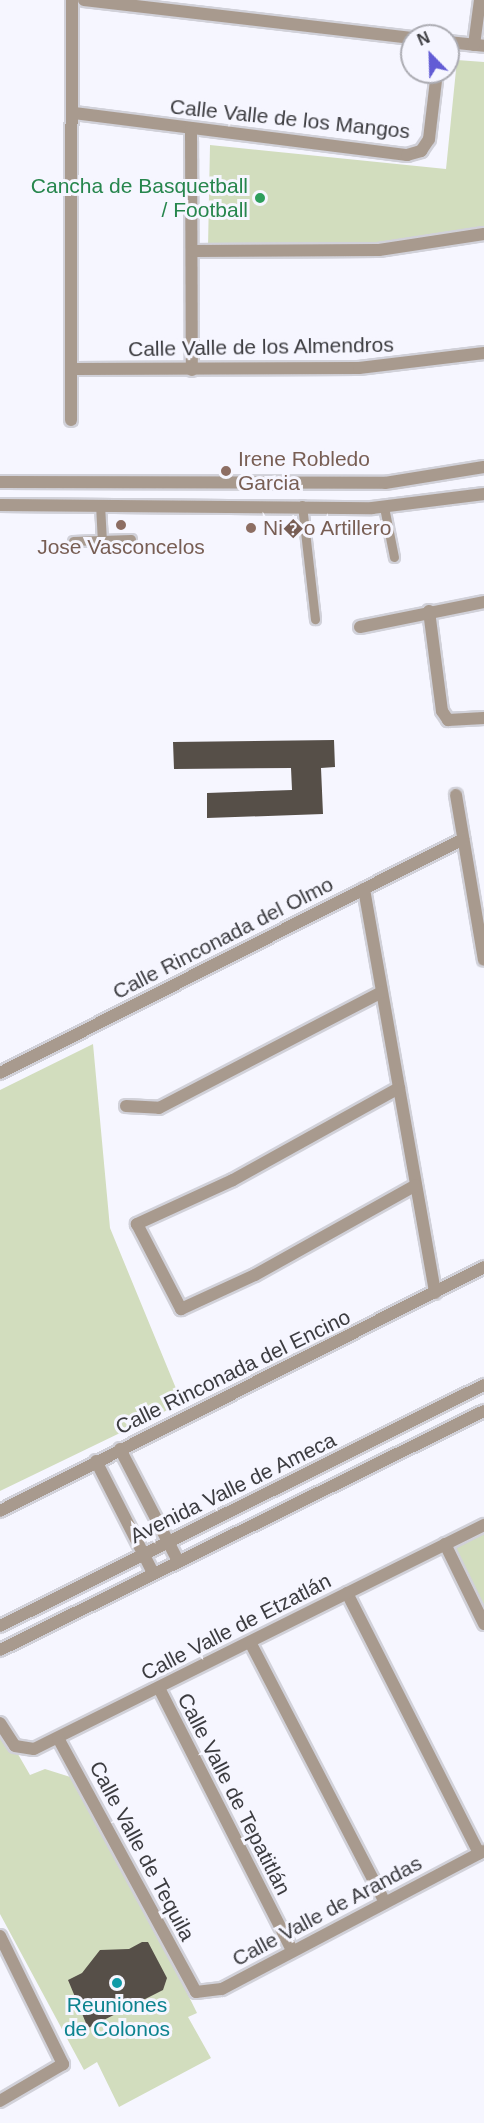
<!DOCTYPE html>
<html>
<head>
<meta charset="utf-8">
<style>
	body { margin:0 }
	#map { position:relative; width:484px; height:2123px; overflow:hidden; background:#f6f6ff; font-family:Arial,sans-serif }
	div>[style] { position:absolute }
	.green>* { inset:0; background:#d2ddbe }
	.building>* { inset:0; background:#564f48 }
	.roads { filter:drop-shadow(2px 0 #d1d1d9) drop-shadow(-2px 0 #d1d1d9) drop-shadow(0 2px #d1d1d9) drop-shadow(0 -2px #d1d1d9) }
	.lane>* { height:9px; margin:-4.5px; padding:0 4.5px; transform-origin:4.5px; border-radius:4.5px; background:#a89a8e }
	.street>* { height:12px; margin:-6px; padding:0 6px; transform-origin:6px; border-radius:6px; background:#a89a8e }
	.dots>* { width:16px; height:16px; translate:-50% -50%; box-sizing:border-box; border:3px solid #f6f6ff; border-radius:50% }
	span { translate:-50% -50%; white-space:nowrap; text-align:center; line-height:1.15; -webkit-text-stroke:6px #f6f6ff; paint-order:stroke }
	.street-label { font-size:21px; color:#3c3c40 }
	.leisure-label { font-size:21px; color:#27864d }
	.right { translate:-100% -50%; text-align:right }
	.education-label { font-size:21px; color:#785e54 }
	.left { translate:0 -50%; text-align:left }
	.culture-label { font-size:21px; color:#0d838f }
	.north { position:absolute; left:400px; top:24px; width:60px; height:60px; box-sizing:border-box; background:#f6f6ff; border:2px solid #acacb3; border-radius:50%; rotate:337deg; font-size:16px; font-weight:700; line-height:24px; text-align:center; color:#3c3c40 }
	.north::after { content:''; display:block; margin:auto; width:21px; height:27px; background:#625cd5; clip-path:polygon(50% 0,100% 100%,50% 72%,0 100%) }
</style>
</head>
<body>
<div id="map">
	<div class="green">
		<div style="clip-path:polygon(457px 60px,484px 62px,484px 228px,380px 242px,208px 247px,210px 145px,446px 169px)"></div>
		<div style="clip-path:polygon(93px 1044px,110px 1228px,182px 1403px,0 1491px,0 1090px)"></div>
		<div style="clip-path:polygon(484px 1528px,484px 1616px,451px 1544px)"></div>
		<div style="clip-path:polygon(0 1723px,30px 1775px,45px 1769px,83px 1781px,197px 2013px,188px 2017px,211px 2058px,119px 2107px,97px 2062px,84px 2070px,0 1914px)"></div>
	</div>
	<div class="building">
		<div style="clip-path:polygon(334px 740px,335px 767px,321px 768px,323px 814px,207px 818px,207px 793px,292px 790px,291px 768px,174px 769px,173px 742px)"></div>
		<div style="clip-path:polygon(142px 1942px,148px 1942px,167px 1978px,163px 1990px,88px 2028px,68px 1980px,82px 1973px,100px 1950px,129px 1949px)"></div>
	</div>
	<div class="roads">
		<div class="lane">
			<div style="left:100px;top:504px;width:36px;rotate:87deg"></div>
			<div style="left:302px;top:505px;width:115px;rotate:83.5deg"></div>
			<div style="left:384px;top:507px;width:51px;rotate:78.7deg"></div>
			<div style="left:73px;top:541px;width:58px;rotate:-2deg"></div>
		</div>
		<div class="street">
			<div style="left:84px;top:0;width:330px;rotate:6.6deg"></div>
			<div style="left:448px;top:42px;width:36px;rotate:6deg"></div>
			<div style="left:474px;top:45px;width:45px;rotate:-82.4deg"></div>
			<div style="left:74px;top:113px;width:336px;rotate:7.2deg"></div>
			<div style="left:407px;top:155px;width:15px;rotate:-16deg"></div>
			<div style="left:421px;top:151px;width:14px;rotate:-56deg"></div>
			<div style="left:429px;top:139px;width:67px;rotate:-83.2deg"></div>
			<div style="left:191px;top:131px;width:239px;rotate:89.8deg"></div>
			<div style="left:193px;top:251px;width:186px;rotate:-0.3deg"></div>
			<div style="left:379px;top:250px;width:106px;rotate:-8.7deg"></div>
			<div style="left:74px;top:369px;width:285px;rotate:-0.2deg"></div>
			<div style="left:359px;top:368px;width:126px;rotate:-6.8deg"></div>
			<div style="left:71px;top:420px;width:420px;rotate:-89.9deg"></div>
			<div style="left:0;top:482px;width:385px;rotate:0.1deg"></div>
			<div style="left:385px;top:483px;width:100px;rotate:-9.2deg"></div>
			<div style="left:0;top:505px;width:372px;rotate:0.5deg"></div>
			<div style="left:372px;top:508px;width:113px;rotate:-7.1deg"></div>
			<div style="left:429px;top:611px;width:101px;rotate:82.6deg"></div>
			<div style="left:442px;top:711px;width:11px;rotate:56deg"></div>
			<div style="left:448px;top:720px;width:36px;rotate:-3deg"></div>
			<div style="left:360px;top:627px;width:126px;rotate:-11.4deg"></div>
			<div style="left:456px;top:795px;width:167px;rotate:80.4deg"></div>
			<div style="left:364px;top:889px;width:410px;rotate:80deg"></div>
			<div style="left:0;top:1073px;width:519px;rotate:-26.81deg"></div>
			<div style="left:399px;top:1088px;width:190px;rotate:151deg"></div>
			<div style="left:233px;top:1180px;width:106px;rotate:155.4deg"></div>
			<div style="left:137px;top:1224px;width:96px;rotate:62.6deg"></div>
			<div style="left:181px;top:1309px;width:81px;rotate:-24.7deg"></div>
			<div style="left:255px;top:1275px;width:184px;rotate:-29.2deg"></div>
			<div style="left:126px;top:1106px;width:33px;rotate:3deg"></div>
			<div style="left:159px;top:1108px;width:251px;rotate:-27.5deg"></div>
			<div style="left:120px;top:1449px;width:126px;rotate:62.6deg"></div>
			<div style="left:96px;top:1461px;width:126px;rotate:63deg"></div>
			<div style="left:0;top:1511px;width:542px;rotate:-26.75deg"></div>
			<div style="left:445px;top:1544px;width:89px;rotate:64deg"></div>
			<div style="left:347px;top:1593px;width:292px;rotate:63.1deg"></div>
			<div style="left:0;top:1626px;width:541px;rotate:-26.47deg"></div>
			<div style="left:250px;top:1642px;width:292px;rotate:62.6deg"></div>
			<div style="left:0;top:1650px;width:540px;rotate:-26.28deg"></div>
			<div style="left:159px;top:1688px;width:294px;rotate:63.1deg"></div>
			<div style="left:0;top:1723px;width:27px;rotate:57deg"></div>
			<div style="left:15px;top:1746px;width:19px;rotate:9deg"></div>
			<div style="left:34px;top:1749px;width:503px;rotate:-26.46deg"></div>
			<div style="left:58px;top:1738px;width:289px;rotate:61.5deg"></div>
			<div style="left:196px;top:1992px;width:26px;rotate:-7deg"></div>
			<div style="left:222px;top:1989px;width:296px;rotate:-27.8deg"></div>
			<div style="left:0;top:1936px;width:143px;rotate:63.8deg"></div>
			<div style="left:63px;top:2064px;width:73px;rotate:149.6deg"></div>
		</div>
	</div>
	<div class="dots">
		<div style="left:260px;top:198px;background:#2e9e5b"></div>
		<div style="left:226px;top:471px;background:#8d6e63"></div>
		<div style="left:121px;top:525px;background:#8d6e63"></div>
		<div style="left:251px;top:528px;background:#8d6e63"></div>
		<div style="left:117px;top:1983px;background:#0f9aa8"></div>
	</div>
	<div class="street-label">
		<span style="left:290px;top:119px;rotate:6deg">Calle Valle de los Mangos</span>
		<span style="left:261px;top:347px;rotate:-1deg">Calle Valle de los Almendros</span>
		<span style="left:223px;top:938px;rotate:-27deg">Calle Rinconada del Olmo</span>
		<span style="left:233px;top:1372px;rotate:-26deg">Calle Rinconada del Encino</span>
		<span style="left:233px;top:1488px;rotate:-26deg">Avenida Valle de Ameca</span>
		<span style="left:236px;top:1627px;rotate:-27deg">Calle Valle de Etzatlán</span>
		<span style="left:234px;top:1794px;rotate:63deg">Calle Valle de Tepatitlán</span>
		<span style="left:142px;top:1851px;rotate:62deg">Calle Valle de Tequila</span>
		<span style="left:327px;top:1911px;rotate:-28deg">Calle Valle de Arandas</span>
	</div>
	<div class="leisure-label">
		<span class="right" style="left:248px;top:198px">Cancha de Basquetball<br>/ Football</span>
	</div>
	<div class="education-label">
		<span class="left" style="left:238px;top:471px">Irene Robledo<br>Garcia</span>
		<span class="left" style="left:263px;top:528px">Ni�o Artillero</span>
		<span style="left:121px;top:547px">Jose Vasconcelos</span>
	</div>
	<div class="culture-label">
		<span style="left:117px;top:2017px">Reuniones<br>de Colonos</span>
	</div>
	<div class="north">N</div>
</div>
</body>
</html>
